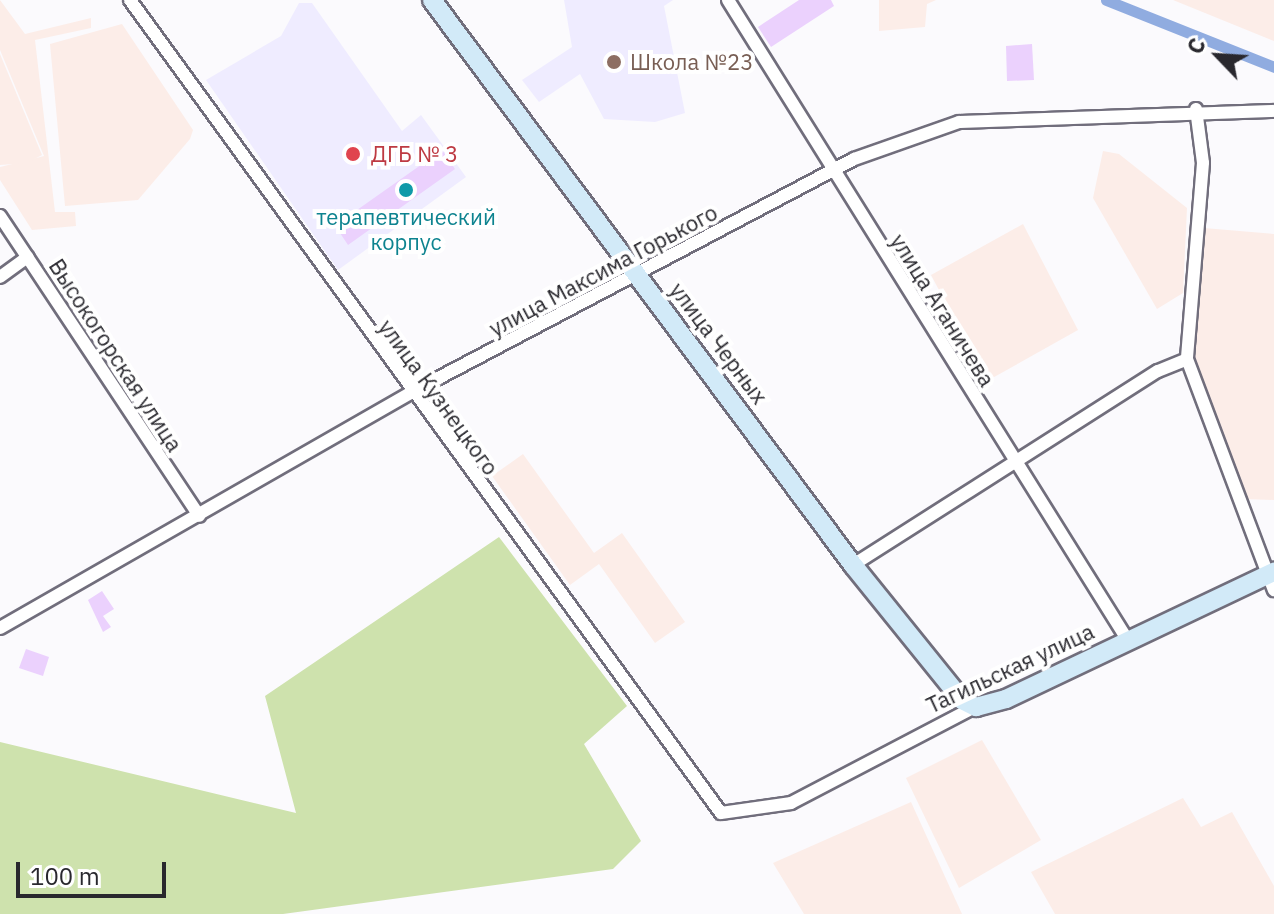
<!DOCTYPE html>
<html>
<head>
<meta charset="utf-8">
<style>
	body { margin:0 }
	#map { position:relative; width:1274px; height:914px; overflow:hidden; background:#fbfafd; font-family:"IBM Plex Sans",sans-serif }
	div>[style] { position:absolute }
	.industrial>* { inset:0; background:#fcede8 }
	.built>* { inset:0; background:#efecff }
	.green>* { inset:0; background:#cee2ad }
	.canal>* { height:11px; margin:-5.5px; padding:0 5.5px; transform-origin:5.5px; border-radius:5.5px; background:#90ace0 }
	.building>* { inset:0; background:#ebd1fd }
	.roads { filter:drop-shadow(2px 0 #716e7c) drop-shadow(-2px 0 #716e7c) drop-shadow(0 2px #716e7c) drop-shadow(0 -2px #716e7c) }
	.street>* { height:12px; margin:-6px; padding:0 6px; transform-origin:6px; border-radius:6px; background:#fff }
	.primary>* { height:18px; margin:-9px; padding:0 9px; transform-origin:9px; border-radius:9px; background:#d2eaf8 }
	.dots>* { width:22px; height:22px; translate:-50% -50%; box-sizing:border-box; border:4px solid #fff; border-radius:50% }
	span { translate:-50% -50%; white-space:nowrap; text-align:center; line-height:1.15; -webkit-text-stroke:8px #fff; paint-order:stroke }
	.education-label { font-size:22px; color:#785e54 }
	.left { translate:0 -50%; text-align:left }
	.health-label { font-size:22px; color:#be3a42 }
	.culture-label { font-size:22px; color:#0d838f }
	.street-label { font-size:22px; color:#29282e }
	.north { position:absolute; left:1178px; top:16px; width:80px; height:80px; -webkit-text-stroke:6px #fff; paint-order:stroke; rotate:295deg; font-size:22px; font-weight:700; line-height:32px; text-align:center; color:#29282e }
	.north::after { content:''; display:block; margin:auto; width:28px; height:36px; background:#29282e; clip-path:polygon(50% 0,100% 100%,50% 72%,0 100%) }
	.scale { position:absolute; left:16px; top:862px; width:150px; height:36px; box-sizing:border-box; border:4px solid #29282e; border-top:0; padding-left:10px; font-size:24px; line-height:28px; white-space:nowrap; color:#29282e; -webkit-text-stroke:6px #fff; paint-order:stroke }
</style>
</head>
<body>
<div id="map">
	<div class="industrial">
		<div style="clip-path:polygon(0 0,25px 34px,91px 18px,91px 28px,35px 40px,55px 212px,75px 212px,76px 226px,32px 230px,0 180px,0 167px,44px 156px,0 50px)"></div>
		<div style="clip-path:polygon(879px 0,936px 0,927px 4px,925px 27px,879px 31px)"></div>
		<div style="clip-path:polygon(1173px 0,1274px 0,1274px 41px)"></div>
		<div style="clip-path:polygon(122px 24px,193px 130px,190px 139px,138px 200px,65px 206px,50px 44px)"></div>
		<div style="clip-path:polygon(0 54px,42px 155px,27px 163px,0 165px)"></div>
		<div style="clip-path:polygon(1103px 151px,1119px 154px,1187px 208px,1183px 293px,1157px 309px,1093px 198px)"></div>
		<div style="clip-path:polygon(1023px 224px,1078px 330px,987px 381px,931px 275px)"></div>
		<div style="clip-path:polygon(1204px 228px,1274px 234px,1274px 500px,1244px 499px,1193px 356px)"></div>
		<div style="clip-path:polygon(523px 454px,594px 553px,622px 533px,685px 622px,655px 643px,599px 564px,570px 585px,492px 476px)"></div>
		<div style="clip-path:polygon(982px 740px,1041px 840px,959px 888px,906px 778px)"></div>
		<div style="clip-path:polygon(1183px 798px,1201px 827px,1232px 812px,1274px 886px,1274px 914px,1055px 914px,1031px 872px)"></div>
		<div style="clip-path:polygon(911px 802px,962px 914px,804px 914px,773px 863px)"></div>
	</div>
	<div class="built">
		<div style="clip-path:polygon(564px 0,673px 0,664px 6px,685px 113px,655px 122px,604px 119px,580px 74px,539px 102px,522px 80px,572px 47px)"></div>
		<div style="clip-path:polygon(299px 3px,312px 3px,402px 131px,421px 115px,466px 177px,338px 270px,206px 80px,281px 36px)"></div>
	</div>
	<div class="green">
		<div style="clip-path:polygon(499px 537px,627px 706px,584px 744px,641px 841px,613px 869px,283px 914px,0 914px,0 742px,296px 813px,265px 696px)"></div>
	</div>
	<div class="canal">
		<div style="left:1106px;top:0;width:181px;rotate:21.7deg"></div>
	</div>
	<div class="building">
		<div style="clip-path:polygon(799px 0,831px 0,834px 6px,771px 47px,758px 27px)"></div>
		<div style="clip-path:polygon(1032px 44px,1034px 80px,1007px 81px,1006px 46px)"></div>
		<div style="clip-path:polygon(442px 150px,455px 169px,348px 245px,340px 233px,362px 218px,357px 210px)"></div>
		<div style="clip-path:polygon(102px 591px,114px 609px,103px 616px,111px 627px,103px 632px,88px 600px)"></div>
		<div style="clip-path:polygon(26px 649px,49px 657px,43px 676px,19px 668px)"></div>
	</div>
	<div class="roads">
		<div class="street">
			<div style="left:130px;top:0;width:1005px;rotate:53.99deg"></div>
			<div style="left:721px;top:813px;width:71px;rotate:-8.1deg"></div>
			<div style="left:791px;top:803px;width:208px;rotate:-27.6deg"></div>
			<div style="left:728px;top:0;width:753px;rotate:58.02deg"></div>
			<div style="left:1196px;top:109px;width:54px;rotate:82.6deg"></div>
			<div style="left:1203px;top:163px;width:197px;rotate:94.7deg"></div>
			<div style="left:1187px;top:359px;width:247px;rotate:69.4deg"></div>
			<div style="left:0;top:216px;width:360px;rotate:56.4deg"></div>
			<div style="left:0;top:277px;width:34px;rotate:-36deg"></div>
			<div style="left:853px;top:565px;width:361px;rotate:-32.5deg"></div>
			<div style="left:1158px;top:371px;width:31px;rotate:-22deg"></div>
			<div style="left:0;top:628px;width:473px;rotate:-29.8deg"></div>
			<div style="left:410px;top:393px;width:502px;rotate:-27.79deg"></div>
			<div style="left:854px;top:159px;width:111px;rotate:-19.4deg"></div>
			<div style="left:959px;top:122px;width:315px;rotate:-2deg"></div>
		</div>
		<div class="primary">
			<div style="left:432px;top:0;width:705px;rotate:53.31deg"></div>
			<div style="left:853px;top:565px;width:174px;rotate:51.1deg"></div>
			<div style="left:962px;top:700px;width:16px;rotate:27deg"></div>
			<div style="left:976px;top:707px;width:31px;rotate:-15deg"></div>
			<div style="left:1006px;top:699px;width:297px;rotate:-25.4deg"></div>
		</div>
	</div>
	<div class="dots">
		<div style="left:614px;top:62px;background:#8d6e63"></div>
		<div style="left:353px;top:154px;background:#e0444e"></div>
		<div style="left:406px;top:190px;background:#0f9aa8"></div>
	</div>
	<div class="education-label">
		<span class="left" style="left:630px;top:62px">Школа №23</span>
	</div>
	<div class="health-label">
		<span class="left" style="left:371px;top:154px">ДГБ № 3</span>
	</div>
	<div class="culture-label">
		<span style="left:406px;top:229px">терапевтический<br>корпус</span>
	</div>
	<div class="street-label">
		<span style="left:603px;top:270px;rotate:-28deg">улица Максима Горького</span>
		<span style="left:943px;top:310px;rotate:58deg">улица Аганичева</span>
		<span style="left:719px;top:343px;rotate:53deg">улица Черных</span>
		<span style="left:116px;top:355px;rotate:57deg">Высокогорская улица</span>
		<span style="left:439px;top:397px;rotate:54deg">улица Кузнецкого</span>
		<span style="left:1010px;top:668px;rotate:-25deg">Тагильская улица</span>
	</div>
	<div class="north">С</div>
	<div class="scale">100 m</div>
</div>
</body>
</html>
